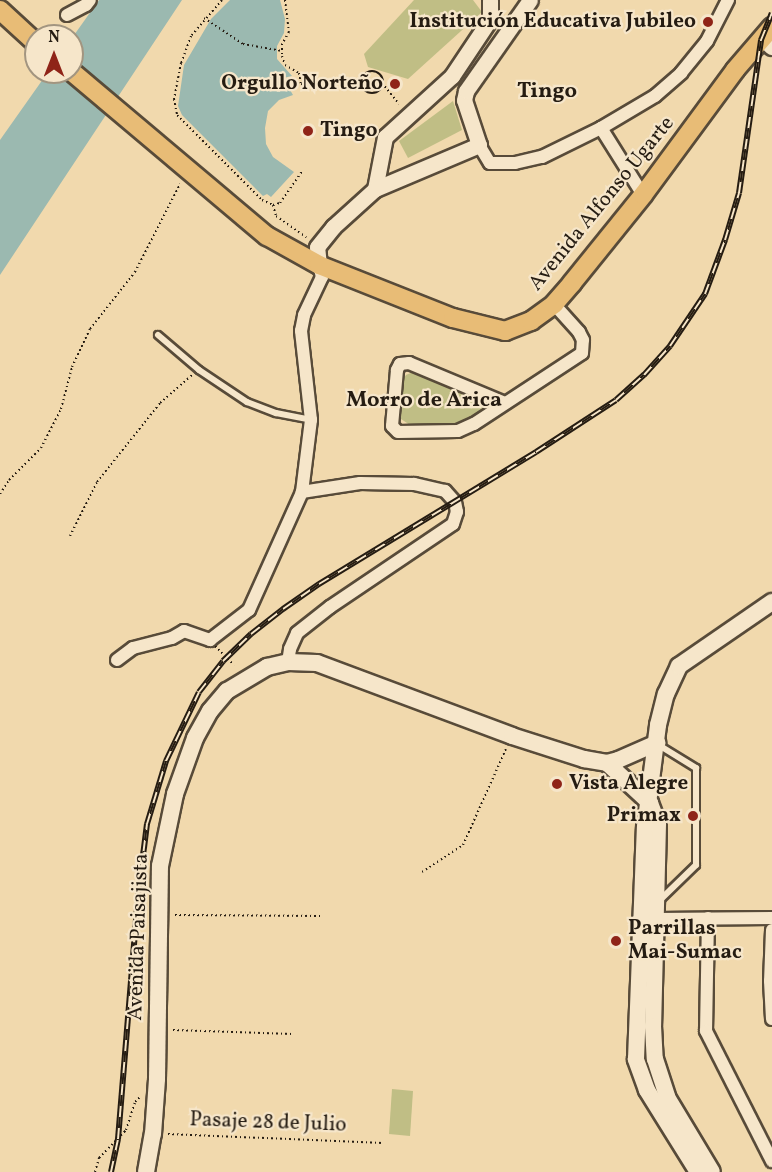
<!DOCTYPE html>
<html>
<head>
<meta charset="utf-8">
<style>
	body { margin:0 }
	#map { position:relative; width:772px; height:1172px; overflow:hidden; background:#f1d9ad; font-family:Vollkorn,serif }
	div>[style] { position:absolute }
	.green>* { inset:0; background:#c0be85 }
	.water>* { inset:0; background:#9bb9b0 }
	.path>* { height:2px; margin-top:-1px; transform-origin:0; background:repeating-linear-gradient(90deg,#251c12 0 1.5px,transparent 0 4.5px) }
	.path>.ring { margin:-1px; padding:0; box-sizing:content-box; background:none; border:2px solid #251c12; border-radius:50% }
	.roads { filter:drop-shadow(2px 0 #584b39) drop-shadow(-2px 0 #584b39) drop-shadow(0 2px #584b39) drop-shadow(0 -2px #584b39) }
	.service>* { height:6px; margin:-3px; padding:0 3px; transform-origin:3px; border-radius:3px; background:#f6e6ca }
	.minor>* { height:12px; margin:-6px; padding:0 6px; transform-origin:6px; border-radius:6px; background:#f6e6ca }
	.tertiary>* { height:15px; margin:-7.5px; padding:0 7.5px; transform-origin:7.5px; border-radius:7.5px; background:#f6e6ca }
	.secondary>* { height:16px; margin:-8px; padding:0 8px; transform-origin:8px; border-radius:8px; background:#f6e6ca }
	.primary>* { height:18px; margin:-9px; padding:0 9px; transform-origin:9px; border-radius:9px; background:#e8bc76 }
	.rail>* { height:6px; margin-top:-3px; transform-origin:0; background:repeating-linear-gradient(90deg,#f6e6ca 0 11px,#251c12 0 22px); box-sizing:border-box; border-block:2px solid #251c12 }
	.path-bridge>* { height:2px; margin-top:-1px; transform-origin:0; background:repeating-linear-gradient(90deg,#251c12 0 1.5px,transparent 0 4.5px) }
	.dots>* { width:16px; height:16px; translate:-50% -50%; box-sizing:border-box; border:3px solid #f6e6ca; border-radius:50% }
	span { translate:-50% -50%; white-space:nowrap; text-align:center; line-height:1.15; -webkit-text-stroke:4.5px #f6e6ca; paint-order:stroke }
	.poi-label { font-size:21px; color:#251c12; font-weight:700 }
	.right { translate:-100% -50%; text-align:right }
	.left { translate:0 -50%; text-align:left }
	.street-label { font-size:21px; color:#251c12 }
	.neighbourhood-label { font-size:22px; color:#251c12; font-weight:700 }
	.north { position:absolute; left:24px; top:24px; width:60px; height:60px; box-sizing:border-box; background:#f6e6ca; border:2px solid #a29580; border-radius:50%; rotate:0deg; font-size:16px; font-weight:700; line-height:24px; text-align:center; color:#251c12 }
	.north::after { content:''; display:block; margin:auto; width:21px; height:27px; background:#8f2418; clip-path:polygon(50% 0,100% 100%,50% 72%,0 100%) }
</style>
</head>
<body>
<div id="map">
	<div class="green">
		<div style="clip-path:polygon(414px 0,473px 0,482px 12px,408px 79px,368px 67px,364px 54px)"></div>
		<div style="clip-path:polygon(453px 101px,462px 130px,408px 158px,399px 141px)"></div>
		<div style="clip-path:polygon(413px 372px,490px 402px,489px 408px,460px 425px,410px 425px,398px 417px,401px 382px,406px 375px)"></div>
		<div style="clip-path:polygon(392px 1089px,413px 1091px,410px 1136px,389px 1134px)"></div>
	</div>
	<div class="water">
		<div style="clip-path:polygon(99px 0,182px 0,0 275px,0 140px,48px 72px,72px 72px,72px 38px)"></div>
		<div style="clip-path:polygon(230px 0,280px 0,285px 19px,284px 33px,277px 46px,277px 59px,292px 76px,283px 78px,293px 95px,279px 100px,268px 111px,265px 128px,266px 144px,273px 157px,294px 172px,271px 197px,267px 194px,263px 196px,182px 115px,178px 106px,184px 65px,211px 19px)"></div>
	</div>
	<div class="path">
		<div style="left:222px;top:0;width:48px;rotate:130.7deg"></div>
		<div style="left:191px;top:36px;width:29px;rotate:110deg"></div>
		<div style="left:181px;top:63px;width:37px;rotate:101deg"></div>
		<div style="left:174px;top:99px;width:16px;rotate:79deg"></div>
		<div style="left:177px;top:115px;width:120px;rotate:45deg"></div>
		<div style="left:262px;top:200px;width:12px;rotate:24deg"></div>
		<div style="left:273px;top:205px;width:7px;rotate:-16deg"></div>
		<div style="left:280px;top:203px;width:40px;rotate:-55.1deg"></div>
		<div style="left:285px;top:0;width:32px;rotate:83deg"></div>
		<div style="left:289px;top:32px;width:14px;rotate:120deg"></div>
		<div style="left:282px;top:44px;width:12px;rotate:90deg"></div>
		<div style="left:282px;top:56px;width:9px;rotate:72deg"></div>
		<div style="left:285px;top:65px;width:16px;rotate:30deg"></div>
		<div style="left:299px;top:73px;width:11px;rotate:80deg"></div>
		<div style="left:301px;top:84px;width:10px;rotate:11deg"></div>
		<div style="left:311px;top:86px;width:50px;rotate:-5.7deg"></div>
		<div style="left:204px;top:18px;width:47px;rotate:33.7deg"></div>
		<div style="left:243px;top:44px;width:40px;rotate:10deg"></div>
		<div class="ring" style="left:361px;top:71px;width:20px;height:20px"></div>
		<div style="left:382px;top:83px;width:27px;rotate:51deg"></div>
		<div style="left:273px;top:205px;width:11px;rotate:75deg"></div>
		<div style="left:276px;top:216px;width:37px;rotate:35deg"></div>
		<div style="left:0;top:494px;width:17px;rotate:-57deg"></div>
		<div style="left:9px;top:480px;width:45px;rotate:-45deg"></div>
		<div style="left:41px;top:448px;width:44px;rotate:-62.9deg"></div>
		<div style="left:61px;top:409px;width:43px;rotate:-75.3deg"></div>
		<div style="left:72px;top:367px;width:42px;rotate:-64.7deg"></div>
		<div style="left:90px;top:329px;width:73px;rotate:-51.7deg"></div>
		<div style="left:135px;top:272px;width:99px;rotate:-62.9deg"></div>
		<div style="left:70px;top:536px;width:60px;rotate:-63.4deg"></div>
		<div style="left:97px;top:482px;width:101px;rotate:-51.4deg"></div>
		<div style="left:160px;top:403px;width:43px;rotate:-41.2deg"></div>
		<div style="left:422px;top:872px;width:49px;rotate:-33.4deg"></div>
		<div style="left:463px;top:845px;width:105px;rotate:-65.9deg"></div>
		<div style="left:175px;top:915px;width:145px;rotate:0.4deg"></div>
		<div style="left:173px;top:1030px;width:120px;rotate:1.9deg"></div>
		<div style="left:168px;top:1134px;width:215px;rotate:2.4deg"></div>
		<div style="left:95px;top:1172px;width:15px;rotate:-74deg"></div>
		<div style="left:99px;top:1158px;width:39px;rotate:-46deg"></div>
		<div style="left:126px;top:1130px;width:29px;rotate:-72deg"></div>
		<div style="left:135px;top:1102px;width:7px;rotate:-45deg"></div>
	</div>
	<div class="roads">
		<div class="service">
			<div style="left:158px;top:335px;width:54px;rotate:40.5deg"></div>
			<div style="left:199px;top:370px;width:58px;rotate:33.7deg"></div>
			<div style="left:247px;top:402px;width:31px;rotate:21deg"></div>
			<div style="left:276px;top:413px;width:36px;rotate:11deg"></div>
			<div style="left:657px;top:744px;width:46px;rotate:31.6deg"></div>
			<div style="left:696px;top:768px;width:97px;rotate:90deg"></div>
			<div style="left:696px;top:865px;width:52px;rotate:135.8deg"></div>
		</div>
		<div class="minor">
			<div style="left:67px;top:15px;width:21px;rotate:-28deg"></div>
			<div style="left:86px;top:5px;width:6px;rotate:-51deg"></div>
			<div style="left:601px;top:128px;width:79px;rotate:57.9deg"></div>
			<div style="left:479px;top:145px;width:21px;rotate:59deg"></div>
			<div style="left:490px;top:163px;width:25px"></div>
			<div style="left:515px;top:163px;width:28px;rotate:-13deg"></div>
			<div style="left:542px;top:157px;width:66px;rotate:-26.2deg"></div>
			<div style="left:601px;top:128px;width:63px;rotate:-30.7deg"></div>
			<div style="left:655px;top:96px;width:35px;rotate:-41deg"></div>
			<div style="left:681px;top:73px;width:41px;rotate:-50.9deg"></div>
			<div style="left:707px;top:41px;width:46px;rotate:-62.9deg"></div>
			<div style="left:505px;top:403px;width:104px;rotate:-157.4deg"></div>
			<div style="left:409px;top:363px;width:9px;rotate:174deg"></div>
			<div style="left:400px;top:364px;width:7px;rotate:117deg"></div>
			<div style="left:397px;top:370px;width:56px;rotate:95.1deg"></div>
			<div style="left:392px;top:426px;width:8px;rotate:45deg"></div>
			<div style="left:398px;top:432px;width:60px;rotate:-1deg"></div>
			<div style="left:458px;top:431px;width:17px;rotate:-24deg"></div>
			<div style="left:474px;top:424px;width:129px;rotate:-33.3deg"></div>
			<div style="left:582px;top:353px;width:13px;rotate:-86deg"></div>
			<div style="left:583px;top:340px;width:9px;rotate:-117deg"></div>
			<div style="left:579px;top:332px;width:38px;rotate:-132deg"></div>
			<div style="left:117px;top:660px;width:20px;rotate:-37deg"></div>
			<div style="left:133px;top:648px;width:40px;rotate:-14.4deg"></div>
			<div style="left:172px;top:638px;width:14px;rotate:-30deg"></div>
			<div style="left:184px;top:631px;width:28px;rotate:19deg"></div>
			<div style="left:210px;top:640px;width:49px;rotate:-37.6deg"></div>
			<div style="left:249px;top:610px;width:129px;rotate:-65.8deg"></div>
			<div style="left:302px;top:492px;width:73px;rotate:-82.9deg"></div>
			<div style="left:311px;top:420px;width:90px;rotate:-96.4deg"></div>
			<div style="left:301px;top:331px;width:16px;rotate:-79deg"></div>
			<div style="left:304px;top:315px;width:42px;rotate:-64.7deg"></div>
			<div style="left:322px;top:277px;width:12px;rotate:-104deg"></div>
			<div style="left:288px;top:662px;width:13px;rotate:-81deg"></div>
			<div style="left:290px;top:649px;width:17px;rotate:-66deg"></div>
			<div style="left:297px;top:633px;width:42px;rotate:-38.2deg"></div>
			<div style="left:330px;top:607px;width:148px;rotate:-34deg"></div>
			<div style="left:453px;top:524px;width:13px;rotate:-72deg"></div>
			<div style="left:457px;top:512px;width:10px;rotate:-101deg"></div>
			<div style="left:455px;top:502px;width:15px;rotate:-132deg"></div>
			<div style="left:445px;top:491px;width:32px;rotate:-167deg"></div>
			<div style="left:414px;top:484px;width:54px;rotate:-178.9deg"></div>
			<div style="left:360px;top:483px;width:59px;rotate:171.2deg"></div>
			<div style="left:708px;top:918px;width:113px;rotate:91deg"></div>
			<div style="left:706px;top:1031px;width:146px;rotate:63.1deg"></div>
			<div style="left:657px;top:919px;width:115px;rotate:-0.5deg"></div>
			<div style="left:772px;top:930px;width:51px;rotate:92.2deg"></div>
			<div style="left:770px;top:981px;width:38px;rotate:87deg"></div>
		</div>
		<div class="tertiary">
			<div style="left:375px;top:189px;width:53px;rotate:-79.1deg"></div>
			<div style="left:385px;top:137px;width:91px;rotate:-42.3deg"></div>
			<div style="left:452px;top:76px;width:69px;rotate:-56.3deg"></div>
			<div style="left:490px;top:19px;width:19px;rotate:-90deg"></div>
			<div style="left:319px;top:265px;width:18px;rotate:-96deg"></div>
			<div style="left:317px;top:247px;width:26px;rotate:-51deg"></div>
			<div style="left:333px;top:227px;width:57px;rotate:-42.1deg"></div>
			<div style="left:375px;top:189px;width:113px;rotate:-22.9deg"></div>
			<div style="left:479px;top:145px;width:47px;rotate:-108.4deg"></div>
			<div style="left:464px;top:100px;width:9px;rotate:-77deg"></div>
			<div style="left:466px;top:91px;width:111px;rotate:-54.9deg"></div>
		</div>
		<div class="secondary">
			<div style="left:763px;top:38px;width:13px;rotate:45deg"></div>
			<div style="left:607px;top:763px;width:59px;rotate:42.9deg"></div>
			<div style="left:650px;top:803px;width:22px;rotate:69deg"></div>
			<div style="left:658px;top:824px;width:202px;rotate:91.4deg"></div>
			<div style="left:653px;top:1026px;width:33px;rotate:87deg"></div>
			<div style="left:655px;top:1059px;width:40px;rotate:72deg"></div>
			<div style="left:667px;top:1097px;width:87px;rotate:59deg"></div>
			<div style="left:146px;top:1172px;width:39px;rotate:-80deg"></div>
			<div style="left:153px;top:1134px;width:55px;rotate:-85.8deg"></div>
			<div style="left:157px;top:1079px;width:213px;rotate:-89.2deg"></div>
			<div style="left:160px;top:866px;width:74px;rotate:-78.2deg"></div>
			<div style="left:175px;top:794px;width:59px;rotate:-70.3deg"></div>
			<div style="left:195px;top:738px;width:31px;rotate:-61deg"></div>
			<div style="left:210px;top:711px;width:26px;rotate:-50deg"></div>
			<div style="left:227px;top:691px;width:47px;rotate:-31deg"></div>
			<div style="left:267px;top:667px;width:22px;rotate:-13deg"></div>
			<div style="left:288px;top:662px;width:29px;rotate:2deg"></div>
			<div style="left:317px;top:663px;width:208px;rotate:20.5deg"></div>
			<div style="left:512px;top:736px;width:76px;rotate:17.7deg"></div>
			<div style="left:584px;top:759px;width:23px;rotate:10deg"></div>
			<div style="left:607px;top:763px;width:11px;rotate:-15deg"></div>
			<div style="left:618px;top:760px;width:43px;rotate:-23.6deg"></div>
			<div style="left:698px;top:1172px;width:97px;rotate:-121.9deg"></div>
			<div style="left:647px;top:1090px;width:33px;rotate:-110deg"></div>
			<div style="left:636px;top:1059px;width:232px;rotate:-87.8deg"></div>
			<div style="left:645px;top:827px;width:103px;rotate:-82.7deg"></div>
			<div style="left:658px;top:725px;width:32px;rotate:-76deg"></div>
			<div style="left:666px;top:694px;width:31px;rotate:-65deg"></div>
			<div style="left:679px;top:666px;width:113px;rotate:-34.5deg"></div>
		</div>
		<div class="primary">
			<div style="left:0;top:10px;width:49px;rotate:42.5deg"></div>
			<div style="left:72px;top:72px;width:255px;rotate:40.1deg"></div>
			<div style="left:267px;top:236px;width:60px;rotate:29.1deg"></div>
			<div style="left:319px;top:265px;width:144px;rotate:21.6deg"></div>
			<div style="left:453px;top:318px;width:54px;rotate:14deg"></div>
			<div style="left:505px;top:331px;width:28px;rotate:-21deg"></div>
			<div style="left:531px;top:321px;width:29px;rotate:-36deg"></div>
			<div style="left:554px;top:304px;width:28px;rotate:-49deg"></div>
			<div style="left:572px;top:283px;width:113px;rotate:-51.1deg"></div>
			<div style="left:643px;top:195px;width:155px;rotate:-53.6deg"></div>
			<div style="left:735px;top:70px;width:57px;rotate:-49.3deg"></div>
		</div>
	</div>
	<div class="rail">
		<div style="left:111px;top:1172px;width:34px;rotate:-78deg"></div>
		<div style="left:118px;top:1139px;width:245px;rotate:-85.3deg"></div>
		<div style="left:138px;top:895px;width:72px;rotate:-82.8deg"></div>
		<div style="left:147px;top:824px;width:66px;rotate:-73.2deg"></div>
		<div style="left:166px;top:761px;width:76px;rotate:-64.4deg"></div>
		<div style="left:199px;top:692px;width:39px;rotate:-52deg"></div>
		<div style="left:223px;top:661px;width:39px;rotate:-44deg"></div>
		<div style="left:251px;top:634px;width:41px;rotate:-38deg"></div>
		<div style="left:283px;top:609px;width:44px;rotate:-34.8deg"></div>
		<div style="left:319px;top:584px;width:254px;rotate:-31.3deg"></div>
		<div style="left:536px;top:452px;width:95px;rotate:-33deg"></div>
		<div style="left:616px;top:400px;width:38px;rotate:-42deg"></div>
		<div style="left:644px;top:375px;width:39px;rotate:-48deg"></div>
		<div style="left:670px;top:346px;width:63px;rotate:-56.1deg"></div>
		<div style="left:705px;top:294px;width:58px;rotate:-69.7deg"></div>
		<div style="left:725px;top:240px;width:49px;rotate:-73.4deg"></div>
		<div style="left:739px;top:193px;width:155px;rotate:-81.8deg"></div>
		<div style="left:761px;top:40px;width:29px;rotate:-68deg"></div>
	</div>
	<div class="path-bridge">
		<div style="left:215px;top:646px;width:27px;rotate:45deg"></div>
	</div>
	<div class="dots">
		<div style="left:708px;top:22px;background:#8f2418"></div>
		<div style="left:395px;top:84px;background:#8f2418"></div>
		<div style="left:308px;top:131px;background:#8f2418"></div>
		<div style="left:557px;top:784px;background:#8f2418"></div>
		<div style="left:693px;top:816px;background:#8f2418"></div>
		<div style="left:616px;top:941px;background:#8f2418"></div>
	</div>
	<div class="poi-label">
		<span class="right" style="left:696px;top:22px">Institución Educativa Jubileo</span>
		<span class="right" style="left:383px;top:84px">Orgullo Norteño</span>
		<span class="left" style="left:320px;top:131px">Tingo</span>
		<span class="left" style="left:569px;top:784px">Vista Alegre</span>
		<span class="right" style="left:681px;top:816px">Primax</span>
		<span class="left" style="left:628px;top:941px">Parrillas<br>Mai-Sumac</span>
	</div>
	<div class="street-label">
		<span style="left:602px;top:204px;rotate:-51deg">Avenida Alfonso Ugarte</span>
		<span style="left:139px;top:937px;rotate:-88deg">Avenida Paisajista</span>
		<span style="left:268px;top:1123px;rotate:2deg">Pasaje 28 de Julio</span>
	</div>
	<div class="neighbourhood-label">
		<span style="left:547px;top:92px">Tingo</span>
		<span style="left:424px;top:401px">Morro de Arica</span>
	</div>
	<div class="north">N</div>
</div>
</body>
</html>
